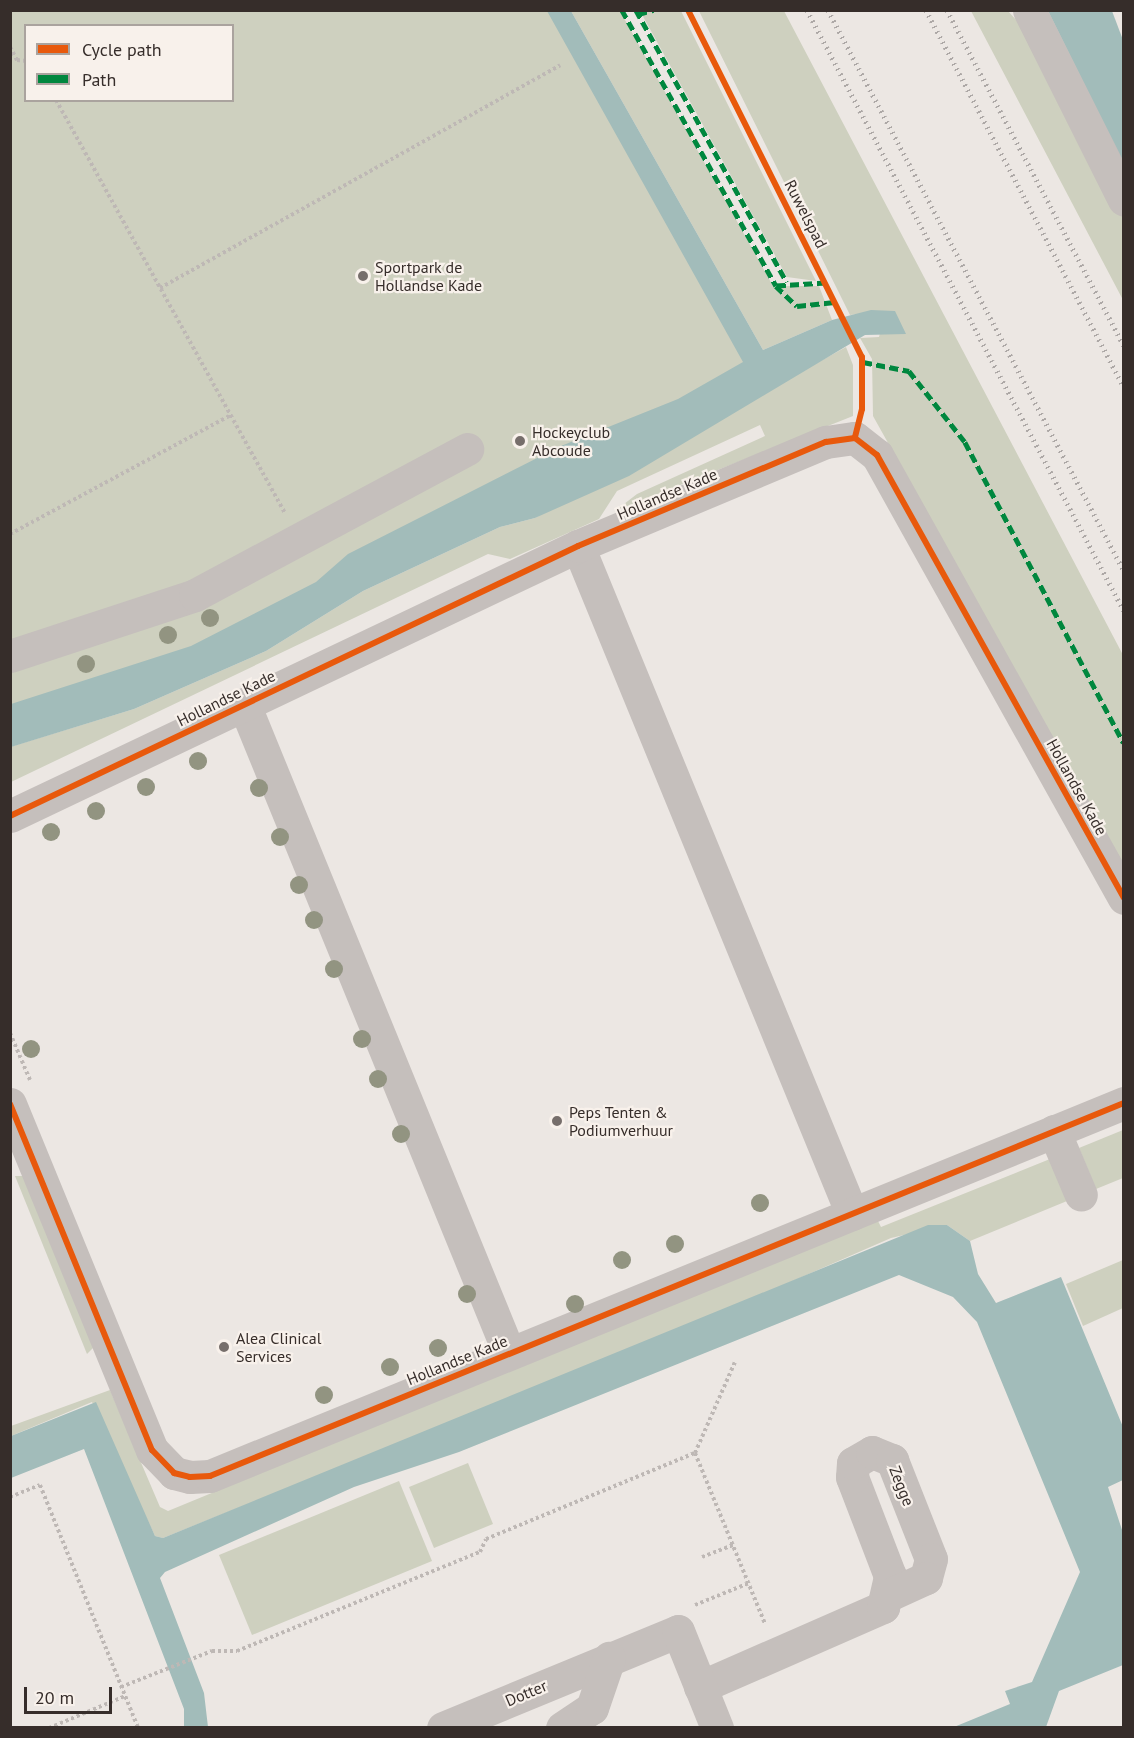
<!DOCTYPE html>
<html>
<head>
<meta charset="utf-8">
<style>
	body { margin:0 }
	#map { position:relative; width:1134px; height:1738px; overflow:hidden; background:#ece7e3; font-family:"PT Sans",sans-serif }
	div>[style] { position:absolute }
	.green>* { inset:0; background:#ced0bf }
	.water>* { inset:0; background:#a2bcba }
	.path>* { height:4px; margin-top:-2px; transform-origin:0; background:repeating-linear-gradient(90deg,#beb8b5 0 3px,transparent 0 6px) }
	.minor>* { height:33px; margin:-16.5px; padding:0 16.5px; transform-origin:16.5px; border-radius:16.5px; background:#c5bfbc }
	.rail>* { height:4.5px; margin-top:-2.25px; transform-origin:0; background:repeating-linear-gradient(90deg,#ada8a6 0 1.5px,transparent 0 6px) }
	.quiet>* { height:4.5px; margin-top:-2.25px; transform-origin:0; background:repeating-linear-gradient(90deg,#00873e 0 9px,transparent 0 13.5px) }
	.cycleway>* { height:6px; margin:-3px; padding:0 3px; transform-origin:3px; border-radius:3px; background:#e8590c }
	.trees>* { width:18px; height:18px; margin:-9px; border-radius:50%; background:#929481 }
	.dots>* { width:16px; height:16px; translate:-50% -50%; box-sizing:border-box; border:3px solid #f8f1eb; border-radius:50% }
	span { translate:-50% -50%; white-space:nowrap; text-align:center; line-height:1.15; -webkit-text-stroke:4.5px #f8f1eb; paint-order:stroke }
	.street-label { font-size:16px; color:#362d2a }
	.poi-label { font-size:16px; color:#362d2a }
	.left { translate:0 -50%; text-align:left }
	.frame { position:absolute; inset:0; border:12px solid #362d2a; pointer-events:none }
	.legend { position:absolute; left:24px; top:24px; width:210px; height:78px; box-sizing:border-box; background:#f8f1eb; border:2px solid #aaa39e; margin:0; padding:8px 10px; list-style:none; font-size:18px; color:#362d2a }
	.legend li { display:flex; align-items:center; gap:12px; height:30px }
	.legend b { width:30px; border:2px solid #aaa39e }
	.scale { position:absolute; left:24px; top:1687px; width:88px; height:27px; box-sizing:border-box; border:3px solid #362d2a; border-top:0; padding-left:8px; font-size:18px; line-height:21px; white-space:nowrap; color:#362d2a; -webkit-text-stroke:4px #f8f1eb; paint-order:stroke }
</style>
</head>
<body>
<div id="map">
	<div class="green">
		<div style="clip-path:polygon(evenodd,10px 11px,566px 11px,767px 369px,311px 607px,11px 726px,10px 11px,26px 26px,232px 26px,232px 100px,26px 100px,26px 26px)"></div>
		<div style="clip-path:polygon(571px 11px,620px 11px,773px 286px,819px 286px,832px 320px,763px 350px)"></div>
		<div style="clip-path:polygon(640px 11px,681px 11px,816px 281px,787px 277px)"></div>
		<div style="clip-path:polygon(699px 11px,784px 11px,1123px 655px,1123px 864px,873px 416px,872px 359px,860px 338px,879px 337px,886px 311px,850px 315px)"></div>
		<div style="clip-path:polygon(971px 11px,1008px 11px,1039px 45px,1037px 11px,1048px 11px,1123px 163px,1123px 300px)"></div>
		<div style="clip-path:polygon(846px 347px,853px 365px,853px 416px,615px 511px,637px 494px,765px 436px,760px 425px,617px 491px,599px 519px,510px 559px,488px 554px,11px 782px,10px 747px,134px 709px,266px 651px,363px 591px,500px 527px,535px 518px)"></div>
		<div style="clip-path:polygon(1123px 1130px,1123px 1178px,1096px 1189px,1079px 1148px)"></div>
		<div style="clip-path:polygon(1050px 1159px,1067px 1201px,970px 1241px,947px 1225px,891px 1238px,676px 1332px,163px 1538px,155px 1536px,92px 1402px,11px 1436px,11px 1426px,110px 1390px,160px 1507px,168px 1511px,877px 1219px,881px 1227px)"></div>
		<div style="clip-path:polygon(15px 1176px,24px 1176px,94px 1347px,87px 1354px)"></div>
		<div style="clip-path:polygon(1123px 1260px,1123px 1308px,1083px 1326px,1066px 1284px)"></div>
		<div style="clip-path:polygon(468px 1463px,493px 1524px,434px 1548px,409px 1487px)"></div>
		<div style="clip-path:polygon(399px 1481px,432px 1561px,252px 1635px,219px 1555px)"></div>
	</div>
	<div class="water">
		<div style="clip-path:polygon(547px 11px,571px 11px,763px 350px,832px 320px,871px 310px,895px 311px,906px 334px,865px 335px,629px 476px,535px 518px,500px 527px,363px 591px,266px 651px,134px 709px,11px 747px,11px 704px,191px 646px,316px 582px,348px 554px,561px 446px,678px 399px,743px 362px)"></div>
		<div style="clip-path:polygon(1048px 11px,1112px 11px,1123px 40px,1123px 163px)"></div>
		<div style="clip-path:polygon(928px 1225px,947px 1225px,970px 1241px,978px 1274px,996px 1303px,1061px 1277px,1123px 1427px,1123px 1480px,1108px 1487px,1123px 1533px,1123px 1665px,1059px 1691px,1046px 1727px,954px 1727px,1010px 1704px,1005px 1691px,1032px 1682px,1080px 1572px,977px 1322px,953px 1297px,899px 1275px,459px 1452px,354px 1487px,165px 1572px,160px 1578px,204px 1693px,208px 1727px,184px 1727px,184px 1709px,84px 1449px,11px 1478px,11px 1436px,96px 1402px,155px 1536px,163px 1538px)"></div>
	</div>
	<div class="path">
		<div style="left:10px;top:47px;width:15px;rotate:62deg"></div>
		<div style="left:17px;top:60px;width:9px;rotate:6deg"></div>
		<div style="left:56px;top:100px;width:471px;rotate:61deg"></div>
		<div style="left:160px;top:288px;width:458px;rotate:-29.1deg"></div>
		<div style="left:10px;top:534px;width:251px;rotate:-28.3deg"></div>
		<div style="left:10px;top:1033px;width:51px;rotate:66.9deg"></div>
		<div style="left:695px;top:1453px;width:185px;rotate:67.7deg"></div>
		<div style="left:10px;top:1497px;width:32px;rotate:-22deg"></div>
		<div style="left:40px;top:1485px;width:262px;rotate:68deg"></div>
		<div style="left:702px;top:1557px;width:33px;rotate:-21deg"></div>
		<div style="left:695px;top:1605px;width:58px;rotate:-22.2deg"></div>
		<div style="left:121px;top:1687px;width:98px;rotate:-21.6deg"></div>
		<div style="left:212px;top:1651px;width:25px"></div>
		<div style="left:237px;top:1651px;width:262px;rotate:-22.2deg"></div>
		<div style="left:480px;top:1552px;width:14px;rotate:-65deg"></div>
		<div style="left:486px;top:1539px;width:226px;rotate:-22.4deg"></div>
		<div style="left:695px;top:1453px;width:99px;rotate:-66.3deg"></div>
		<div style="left:49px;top:1728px;width:82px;rotate:-22.8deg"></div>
	</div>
	<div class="minor">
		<div style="left:1029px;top:10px;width:212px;rotate:63.4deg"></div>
		<div style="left:578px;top:546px;width:722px;rotate:67.7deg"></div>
		<div style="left:10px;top:656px;width:195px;rotate:-18.2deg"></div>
		<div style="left:195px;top:595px;width:309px;rotate:-28.2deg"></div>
		<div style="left:244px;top:704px;width:701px;rotate:67.79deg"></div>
		<div style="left:10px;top:816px;width:629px;rotate:-25.42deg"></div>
		<div style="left:578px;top:546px;width:269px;rotate:-22.8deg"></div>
		<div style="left:826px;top:442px;width:29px;rotate:-8deg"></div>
		<div style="left:855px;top:438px;width:28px;rotate:38deg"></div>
		<div style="left:877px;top:455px;width:507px;rotate:60.86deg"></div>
		<div style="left:10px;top:1104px;width:374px;rotate:67.7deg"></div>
		<div style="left:152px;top:1450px;width:32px;rotate:46deg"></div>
		<div style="left:174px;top:1473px;width:16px;rotate:14deg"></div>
		<div style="left:190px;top:1477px;width:20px;rotate:-3deg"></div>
		<div style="left:210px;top:1476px;width:987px;rotate:-22.2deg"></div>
		<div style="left:1054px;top:1131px;width:69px;rotate:67.1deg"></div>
		<div style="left:700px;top:1687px;width:200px;rotate:-23.6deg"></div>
		<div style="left:883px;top:1607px;width:32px;rotate:-77deg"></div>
		<div style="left:890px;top:1576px;width:106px;rotate:-111deg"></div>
		<div style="left:852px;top:1477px;width:14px;rotate:-86deg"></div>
		<div style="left:853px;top:1463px;width:22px;rotate:-30deg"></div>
		<div style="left:872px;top:1452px;width:22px;rotate:22deg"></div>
		<div style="left:892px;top:1460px;width:106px;rotate:68.5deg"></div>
		<div style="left:931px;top:1559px;width:20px;rotate:105deg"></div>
		<div style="left:926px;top:1578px;width:41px;rotate:155.3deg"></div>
		<div style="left:443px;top:1728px;width:254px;rotate:-22.4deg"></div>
		<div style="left:678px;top:1631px;width:105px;rotate:68.1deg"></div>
		<div style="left:562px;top:1728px;width:36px;rotate:-34deg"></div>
		<div style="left:592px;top:1708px;width:53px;rotate:-71.2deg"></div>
	</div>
	<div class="rail">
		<div style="left:807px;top:10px;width:679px;rotate:62.19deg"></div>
		<div style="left:828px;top:10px;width:634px;rotate:62.18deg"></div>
		<div style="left:926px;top:10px;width:426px;rotate:62.3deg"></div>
		<div style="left:947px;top:10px;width:380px;rotate:62.2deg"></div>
	</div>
	<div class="quiet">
		<div style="left:622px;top:10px;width:316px;rotate:60.8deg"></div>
		<div style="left:636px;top:10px;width:311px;rotate:61deg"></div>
		<div style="left:638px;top:14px;width:16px;rotate:-15deg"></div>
		<div style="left:826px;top:283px;width:50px;rotate:176.6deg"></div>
		<div style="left:776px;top:286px;width:29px;rotate:44deg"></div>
		<div style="left:797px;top:306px;width:38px;rotate:-6deg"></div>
		<div style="left:863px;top:362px;width:47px;rotate:11.1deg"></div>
		<div style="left:909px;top:371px;width:90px;rotate:51.7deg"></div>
		<div style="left:965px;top:442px;width:340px;rotate:62.2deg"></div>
	</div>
	<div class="cycleway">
		<div style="left:688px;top:10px;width:388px;rotate:63.4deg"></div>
		<div style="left:862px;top:357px;width:52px;rotate:90deg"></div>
		<div style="left:862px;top:409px;width:30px;rotate:104deg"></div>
		<div style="left:10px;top:816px;width:629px;rotate:-25.42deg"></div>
		<div style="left:578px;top:546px;width:269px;rotate:-22.8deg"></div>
		<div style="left:826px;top:442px;width:29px;rotate:-8deg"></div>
		<div style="left:855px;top:438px;width:28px;rotate:38deg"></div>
		<div style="left:877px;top:455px;width:507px;rotate:60.86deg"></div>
		<div style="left:10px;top:1104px;width:374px;rotate:67.7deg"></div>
		<div style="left:152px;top:1450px;width:32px;rotate:46deg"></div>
		<div style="left:174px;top:1473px;width:16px;rotate:14deg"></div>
		<div style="left:190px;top:1477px;width:20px;rotate:-3deg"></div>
		<div style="left:210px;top:1476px;width:987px;rotate:-22.2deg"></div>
	</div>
	<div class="trees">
		<div style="left:210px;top:618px"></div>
		<div style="left:168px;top:635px"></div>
		<div style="left:86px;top:664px"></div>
		<div style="left:198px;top:761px"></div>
		<div style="left:146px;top:787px"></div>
		<div style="left:259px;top:788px"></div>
		<div style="left:96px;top:811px"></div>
		<div style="left:51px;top:832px"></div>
		<div style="left:280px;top:837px"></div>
		<div style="left:299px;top:885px"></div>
		<div style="left:314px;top:920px"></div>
		<div style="left:334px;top:969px"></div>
		<div style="left:362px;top:1039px"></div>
		<div style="left:31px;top:1049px"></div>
		<div style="left:378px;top:1079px"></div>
		<div style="left:401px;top:1134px"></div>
		<div style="left:760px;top:1203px"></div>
		<div style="left:675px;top:1244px"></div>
		<div style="left:622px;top:1260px"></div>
		<div style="left:467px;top:1294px"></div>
		<div style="left:575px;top:1304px"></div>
		<div style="left:438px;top:1348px"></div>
		<div style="left:390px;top:1367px"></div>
		<div style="left:324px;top:1395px"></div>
	</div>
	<div class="dots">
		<div style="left:363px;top:276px;background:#766e6b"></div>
		<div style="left:520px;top:441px;background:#766e6b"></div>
		<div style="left:557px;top:1121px;background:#766e6b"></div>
		<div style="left:224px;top:1347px;background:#766e6b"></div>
	</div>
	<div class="street-label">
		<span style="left:806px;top:214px;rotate:63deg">Ruwelspad</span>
		<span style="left:667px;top:494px;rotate:-23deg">Hollandse Kade</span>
		<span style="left:226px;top:698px;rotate:-26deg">Hollandse Kade</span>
		<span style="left:1077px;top:787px;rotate:61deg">Hollandse Kade</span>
		<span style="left:457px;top:1360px;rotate:-22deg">Hollandse Kade</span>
		<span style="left:902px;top:1486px;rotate:68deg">Zegge</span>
		<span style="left:526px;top:1693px;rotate:-23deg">Dotter</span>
	</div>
	<div class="poi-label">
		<span class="left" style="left:375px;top:276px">Sportpark de<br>Hollandse Kade</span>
		<span class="left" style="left:532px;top:441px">Hockeyclub<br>Abcoude</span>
		<span class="left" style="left:569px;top:1121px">Peps Tenten &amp;<br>Podiumverhuur</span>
		<span class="left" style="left:236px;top:1347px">Alea Clinical<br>Services</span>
	</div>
	<div class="frame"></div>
	<ul class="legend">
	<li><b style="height:8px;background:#e8590c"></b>Cycle path</li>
	<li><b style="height:8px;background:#00873e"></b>Path</li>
	</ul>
	<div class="scale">20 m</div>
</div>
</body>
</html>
